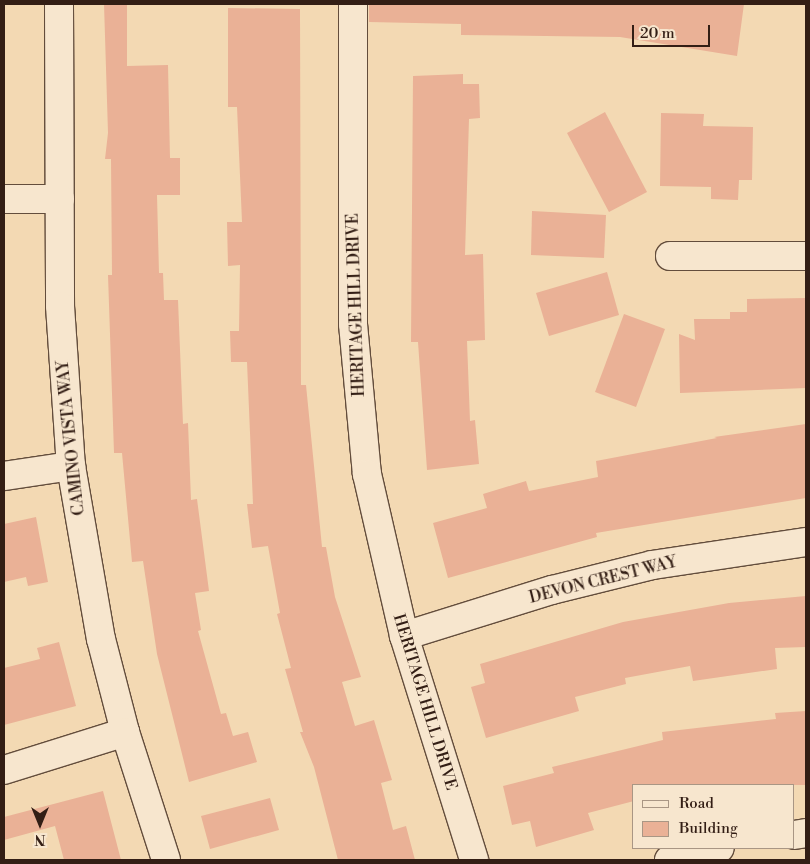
<!DOCTYPE html>
<html>
<head>
<meta charset="utf-8">
<style>
	body { margin:0 }
	#map { position:relative; width:810px; height:864px; overflow:hidden; background:#f3d9b3; font-family:"Libre Bodoni",serif }
	div>[style] { position:absolute }
	.building>* { inset:0; background:#eab196 }
	.roads { filter:drop-shadow(1px 0 #634d3c) drop-shadow(-1px 0 #634d3c) drop-shadow(0 1px #634d3c) drop-shadow(0 -1px #634d3c) }
	.street>* { height:28px; margin:-14px; padding:0 14px; transform-origin:14px; border-radius:14px; background:#f7e6ce }
	.secondary>* { height:28px; margin:-14px; padding:0 14px; transform-origin:14px; border-radius:14px; background:#f7e6ce }
	span { translate:-50% -50%; white-space:nowrap; text-align:center; line-height:1.15; -webkit-text-stroke:4px #f7e6ce; paint-order:stroke }
	.street-label { font-size:16px; color:#331e15 }
	.frame { position:absolute; inset:0; border:5px solid #331e15; pointer-events:none }
	.legend { position:absolute; left:632px; top:784px; width:162px; height:65px; box-sizing:border-box; background:#f7e6ce; border:1px solid #a99684; margin:0; padding:6px 9px; list-style:none; font-size:15px; color:#331e15 }
	.legend li { display:flex; align-items:center; gap:10px; height:25px }
	.legend b { width:25px; border:1px solid #a99684 }
	.north { position:absolute; left:15px; top:799px; width:50px; height:50px; -webkit-text-stroke:4px #f7e6ce; paint-order:stroke; rotate:180deg; font-size:14px; font-weight:700; line-height:20px; text-align:center; color:#331e15 }
	.north::after { content:''; display:block; margin:auto; width:18px; height:22px; background:#331e15; clip-path:polygon(50% 0,100% 100%,50% 72%,0 100%) }
	.scale { position:absolute; left:632px; top:25px; width:78px; height:22px; box-sizing:border-box; border:2px solid #331e15; border-top:0; padding-left:6px; font-size:15px; line-height:18px; white-space:nowrap; color:#331e15; -webkit-text-stroke:4px #f7e6ce; paint-order:stroke }
</style>
</head>
<body>
<div id="map">
	<div class="building">
		<div style="clip-path:polygon(104px 4px,127px 4px,127px 66px,168px 65px,170px 158px,180px 158px,180px 195px,157px 195px,159px 273px,163px 273px,164px 300px,178px 300px,183px 424px,188px 423px,191px 500px,197px 499px,209px 591px,195px 593px,201px 630px,198px 631px,221px 714px,226px 713px,233px 736px,248px 732px,257px 762px,189px 782px,157px 654px,143px 561px,132px 562px,122px 453px,114px 453px,108px 275px,112px 275px,111px 159px,105px 159px,108px 133px)"></div>
		<div style="clip-path:polygon(369px 4px,744px 4px,737px 56px,620px 37px,461px 35px,461px 24px,369px 22px)"></div>
		<div style="clip-path:polygon(228px 8px,300px 9px,301px 385px,306px 385px,322px 547px,326px 547px,335px 597px,361px 677px,342px 682px,355px 726px,374px 720px,392px 780px,381px 783px,393px 830px,406px 826px,415px 860px,338px 860px,314px 767px,300px 732px,303px 732px,285px 669px,291px 668px,277px 614px,280px 613px,268px 546px,252px 548px,247px 504px,253px 504px,247px 362px,231px 362px,230px 331px,239px 331px,240px 265px,228px 266px,227px 222px,242px 222px,237px 107px,228px 107px)"></div>
		<div style="clip-path:polygon(463px 74px,463px 84px,479px 84px,480px 118px,469px 119px,465px 255px,483px 254px,485px 340px,467px 341px,470px 421px,475px 420px,479px 464px,427px 470px,418px 342px,411px 342px,413px 76px)"></div>
		<div style="clip-path:polygon(605px 112px,647px 192px,609px 212px,567px 133px)"></div>
		<div style="clip-path:polygon(661px 113px,704px 114px,703px 126px,753px 127px,752px 180px,739px 180px,738px 200px,711px 199px,711px 187px,660px 186px)"></div>
		<div style="clip-path:polygon(532px 211px,606px 215px,604px 258px,531px 255px)"></div>
		<div style="clip-path:polygon(607px 272px,619px 315px,549px 336px,536px 293px)"></div>
		<div style="clip-path:polygon(806px 298px,806px 388px,680px 393px,679px 334px,695px 340px,694px 319px,730px 319px,730px 312px,747px 312px,747px 299px)"></div>
		<div style="clip-path:polygon(624px 314px,665px 329px,636px 407px,595px 392px)"></div>
		<div style="clip-path:polygon(806px 424px,806px 498px,596px 533px,597px 537px,448px 578px,433px 523px,487px 508px,483px 494px,526px 481px,529px 491px,598px 477px,596px 461px,717px 438px,714px 437px)"></div>
		<div style="clip-path:polygon(36px 517px,48px 582px,28px 586px,26px 577px,4px 582px,4px 524px)"></div>
		<div style="clip-path:polygon(806px 596px,806px 647px,775px 648px,777px 669px,693px 681px,690px 666px,625px 678px,626px 684px,575px 697px,579px 711px,486px 738px,471px 687px,485px 683px,480px 664px,623px 622px,729px 603px)"></div>
		<div style="clip-path:polygon(59px 642px,76px 706px,4px 725px,4px 668px,40px 659px,37px 648px)"></div>
		<div style="clip-path:polygon(806px 711px,806px 785px,634px 785px,634px 801px,588px 813px,594px 830px,536px 847px,530px 821px,512px 825px,503px 786px,554px 773px,552px 767px,663px 740px,662px 732px,776px 719px,775px 713px)"></div>
		<div style="clip-path:polygon(103px 791px,121px 860px,64px 860px,55px 826px,4px 840px,4px 817px)"></div>
		<div style="clip-path:polygon(270px 798px,279px 830px,210px 849px,201px 816px)"></div>
	</div>
	<div class="roads">
		<div class="street">
			<div style="left:59px;top:4px;width:302px;rotate:89.8deg"></div>
			<div style="left:60px;top:306px;width:160px;rotate:86.1deg"></div>
			<div style="left:71px;top:466px;width:176px;rotate:80.2deg"></div>
			<div style="left:101px;top:639px;width:96px;rotate:75.5deg"></div>
			<div style="left:125px;top:732px;width:134px;rotate:72.2deg"></div>
			<div style="left:4px;top:199px;width:56px"></div>
			<div style="left:670px;top:256px;width:136px"></div>
			<div style="left:4px;top:476px;width:68px;rotate:-8.5deg"></div>
			<div style="left:404px;top:636px;width:155px;rotate:-17.3deg"></div>
			<div style="left:552px;top:590px;width:103px;rotate:-14deg"></div>
			<div style="left:652px;top:565px;width:156px;rotate:-8.5deg"></div>
			<div style="left:4px;top:770px;width:127px;rotate:-17.4deg"></div>
			<div style="left:794px;top:835px;width:12px;rotate:-9deg"></div>
			<div style="left:669px;top:860px;width:52px;rotate:-13.2deg"></div>
		</div>
		<div class="secondary">
			<div style="left:353px;top:4px;width:320px;rotate:90deg"></div>
			<div style="left:353px;top:324px;width:151px;rotate:84.7deg"></div>
			<div style="left:367px;top:474px;width:166px;rotate:77.1deg"></div>
			<div style="left:404px;top:636px;width:235px;rotate:72.6deg"></div>
		</div>
	</div>
	<div class="street-label">
		<span style="left:356px;top:305px;rotate:-92deg">HERITAGE HILL DRIVE</span>
		<span style="left:71px;top:438px;rotate:-96deg">CAMINO VISTA WAY</span>
		<span style="left:603px;top:580px;rotate:-14deg">DEVON CREST WAY</span>
		<span style="left:425px;top:702px;rotate:73deg">HERITAGE HILL DRIVE</span>
	</div>
	<div class="frame"></div>
	<ul class="legend">
	<li><b style="height:6px;background:#f7e6ce"></b>Road</li>
	<li><b style="height:14px;background:#eab196"></b>Building</li>
	</ul>
	<div class="north">N</div>
	<div class="scale">20 m</div>
</div>
</body>
</html>
